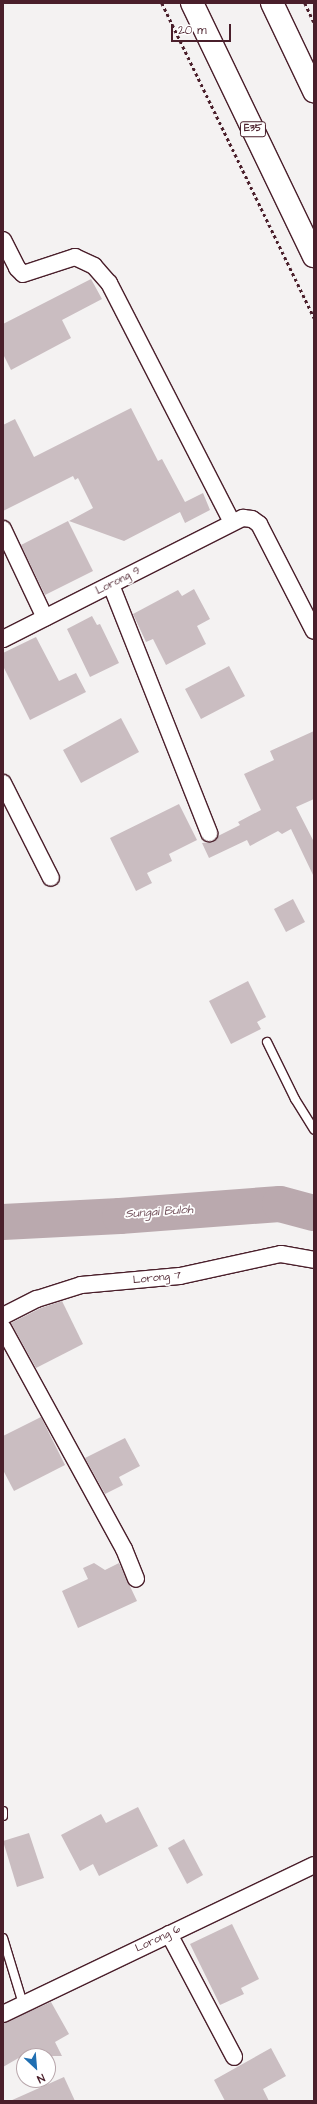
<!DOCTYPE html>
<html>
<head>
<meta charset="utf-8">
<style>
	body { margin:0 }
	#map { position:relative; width:317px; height:2104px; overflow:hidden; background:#f4f2f2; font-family:"Architects Daughter",sans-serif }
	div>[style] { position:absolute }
	.river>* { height:36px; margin:-18px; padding:0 18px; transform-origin:18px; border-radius:18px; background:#baa9ae }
	.building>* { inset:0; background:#cabdc1 }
	.path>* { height:2.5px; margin-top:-1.25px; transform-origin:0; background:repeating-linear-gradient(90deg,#4a1f2b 0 3px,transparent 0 6px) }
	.roads { filter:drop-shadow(1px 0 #4a1f2b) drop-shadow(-1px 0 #4a1f2b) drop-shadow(0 1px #4a1f2b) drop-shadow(0 -1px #4a1f2b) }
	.service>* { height:8px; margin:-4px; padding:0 4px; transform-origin:4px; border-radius:4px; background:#fff }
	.minor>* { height:16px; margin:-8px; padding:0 8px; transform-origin:8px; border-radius:8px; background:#fff }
	.motorway>* { height:22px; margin:-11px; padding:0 11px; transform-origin:11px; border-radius:11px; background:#fff }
	span { translate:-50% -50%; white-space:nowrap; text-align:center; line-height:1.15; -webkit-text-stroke:3.5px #fff; paint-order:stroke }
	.shield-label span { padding:1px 3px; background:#fff; border:1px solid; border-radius:3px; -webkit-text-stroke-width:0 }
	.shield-label { font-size:10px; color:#4a1f2b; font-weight:700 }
	.street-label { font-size:11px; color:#4a1f2b }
	.water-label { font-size:12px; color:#714f59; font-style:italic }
	.frame { position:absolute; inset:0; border:4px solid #4a1f2b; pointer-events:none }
	.north { position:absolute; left:16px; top:2048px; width:40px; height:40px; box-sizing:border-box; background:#fff; border:1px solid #b7a5aa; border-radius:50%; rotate:154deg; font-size:11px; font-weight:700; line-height:16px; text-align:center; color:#4a1f2b }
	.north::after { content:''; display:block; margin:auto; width:14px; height:18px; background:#1f6fb2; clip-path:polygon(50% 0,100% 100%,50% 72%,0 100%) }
	.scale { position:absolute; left:171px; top:24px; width:60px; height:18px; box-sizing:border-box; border:2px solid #4a1f2b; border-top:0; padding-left:5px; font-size:12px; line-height:14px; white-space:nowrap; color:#4a1f2b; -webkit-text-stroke:3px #fff; paint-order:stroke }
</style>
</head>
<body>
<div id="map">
	<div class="river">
		<div style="left:3px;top:1222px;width:117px;rotate:-2.9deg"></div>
		<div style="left:120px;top:1216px;width:160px;rotate:-4.3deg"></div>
		<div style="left:280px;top:1204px;width:35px;rotate:15deg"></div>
	</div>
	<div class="building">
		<div style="clip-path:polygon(91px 279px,102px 299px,62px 320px,71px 338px,11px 370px,3px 354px,3px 324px)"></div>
		<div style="clip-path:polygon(131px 408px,158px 461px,162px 459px,185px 502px,203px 493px,210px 510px,185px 523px,180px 512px,124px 541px,69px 521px,93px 508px,78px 478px,75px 480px,73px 476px,3px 511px,3px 425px,15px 419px,34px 457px)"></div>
		<div style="clip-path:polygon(68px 521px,93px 571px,45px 595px,21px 545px)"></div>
		<div style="clip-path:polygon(194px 589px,210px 619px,197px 626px,206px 644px,166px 665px,153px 639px,146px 642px,133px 614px,178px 590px,182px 596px)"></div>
		<div style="clip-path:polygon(92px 616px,97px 625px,100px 624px,119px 663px,90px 677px,67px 629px)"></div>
		<div style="clip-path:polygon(36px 637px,59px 681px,76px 673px,86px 692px,30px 720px,3px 666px,3px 653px)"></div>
		<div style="clip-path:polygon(229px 666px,245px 696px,201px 719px,185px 689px)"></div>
		<div style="clip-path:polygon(121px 718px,139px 752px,81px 783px,63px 750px)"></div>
		<div style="clip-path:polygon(314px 731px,314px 799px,296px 807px,314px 842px,314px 877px,291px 829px,282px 834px,278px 831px,250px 846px,247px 840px,209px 858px,202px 843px,213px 842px,218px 836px,240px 825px,238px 822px,261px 810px,244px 774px,274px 760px,270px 751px)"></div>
		<div style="clip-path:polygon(179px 804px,197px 840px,169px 854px,172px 861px,147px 873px,152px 883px,136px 891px,110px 838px)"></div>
		<div style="clip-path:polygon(293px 899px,305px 922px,286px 932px,274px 909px)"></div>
		<div style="clip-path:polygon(248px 981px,266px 1017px,257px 1022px,261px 1029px,231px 1044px,209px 1001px)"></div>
		<div style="clip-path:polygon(62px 1301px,83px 1344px,36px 1368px,11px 1323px,41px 1308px)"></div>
		<div style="clip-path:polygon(41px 1417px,65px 1465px,14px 1491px,3px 1470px,3px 1436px)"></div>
		<div style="clip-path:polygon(125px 1438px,140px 1466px,119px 1477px,123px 1485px,105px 1494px,85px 1458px)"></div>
		<div style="clip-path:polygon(94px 1563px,105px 1570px,119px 1563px,137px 1601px,78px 1628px,62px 1591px,88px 1579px,83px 1568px)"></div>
		<div style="clip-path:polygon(138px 1807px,158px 1846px,99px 1876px,93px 1864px,80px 1871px,61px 1835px,101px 1814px,106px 1823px)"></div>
		<div style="clip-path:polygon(29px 1833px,44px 1878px,17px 1887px,3px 1841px)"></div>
		<div style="clip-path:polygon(184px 1839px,203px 1875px,187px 1884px,168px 1848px)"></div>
		<div style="clip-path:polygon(232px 1924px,259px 1979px,241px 1988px,244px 1994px,220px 2005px,190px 1944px)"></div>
		<div style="clip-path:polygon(51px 2002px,69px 2034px,55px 2042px,62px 2056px,22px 2056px,3px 2067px,3px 2023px)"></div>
		<div style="clip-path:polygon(271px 2048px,286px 2076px,263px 2089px,269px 2101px,225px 2101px,214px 2080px)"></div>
		<div style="clip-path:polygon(64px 2077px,75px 2101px,10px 2101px)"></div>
	</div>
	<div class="path">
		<div style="left:162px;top:3px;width:350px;rotate:64.2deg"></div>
		<div style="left:305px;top:3px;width:21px;rotate:65deg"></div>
	</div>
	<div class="roads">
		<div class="service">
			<div style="left:267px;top:1042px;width:64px;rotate:63.8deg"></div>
			<div style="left:295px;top:1099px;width:36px;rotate:58deg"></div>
			<div style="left:3px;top:1811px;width:5px;rotate:90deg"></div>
			<div style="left:3px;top:1938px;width:69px;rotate:73.1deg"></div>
		</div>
		<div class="minor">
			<div style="left:3px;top:240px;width:31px;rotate:63deg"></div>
			<div style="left:17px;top:268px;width:8px;rotate:45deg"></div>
			<div style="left:23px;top:274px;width:55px;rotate:-18.1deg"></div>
			<div style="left:75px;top:257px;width:21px;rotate:25deg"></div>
			<div style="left:94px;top:266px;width:23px;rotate:49deg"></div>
			<div style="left:109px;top:283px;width:269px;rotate:62.8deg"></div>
			<div style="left:3px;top:529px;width:98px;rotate:64.7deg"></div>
			<div style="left:111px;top:585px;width:267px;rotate:68.4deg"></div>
			<div style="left:3px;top:639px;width:269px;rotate:-26.8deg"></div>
			<div style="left:243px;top:518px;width:9px;rotate:6deg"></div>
			<div style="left:252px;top:519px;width:9px;rotate:36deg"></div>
			<div style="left:259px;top:524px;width:120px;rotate:62.8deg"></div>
			<div style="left:3px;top:783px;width:106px;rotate:63.2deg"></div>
			<div style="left:3px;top:1316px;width:38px;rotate:-27deg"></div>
			<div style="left:37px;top:1299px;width:46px;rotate:-17.7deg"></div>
			<div style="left:81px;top:1285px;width:99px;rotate:-5.2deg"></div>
			<div style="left:180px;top:1276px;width:103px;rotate:-12.3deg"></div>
			<div style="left:281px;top:1254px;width:34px;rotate:10deg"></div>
			<div style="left:3px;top:1328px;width:252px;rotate:61.3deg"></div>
			<div style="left:124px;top:1549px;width:32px;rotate:68deg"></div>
			<div style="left:169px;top:1934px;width:139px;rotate:62.1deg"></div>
			<div style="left:3px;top:2014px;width:345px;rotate:-25.6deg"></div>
		</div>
		<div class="motorway">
			<div style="left:192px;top:3px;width:281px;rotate:64.3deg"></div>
			<div style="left:272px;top:3px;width:98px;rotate:64.5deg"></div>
		</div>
	</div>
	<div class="shield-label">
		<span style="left:253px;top:129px">E35</span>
	</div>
	<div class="street-label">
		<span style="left:118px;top:581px;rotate:-27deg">Lorong 9</span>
		<span style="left:157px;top:1278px;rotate:-6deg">Lorong 7</span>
		<span style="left:158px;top:1939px;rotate:-25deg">Lorong 6</span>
	</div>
	<div class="water-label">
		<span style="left:159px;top:1212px;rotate:-4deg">Sungai Buloh</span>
	</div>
	<div class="frame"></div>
	<div class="north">N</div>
	<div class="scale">20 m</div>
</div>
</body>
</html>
